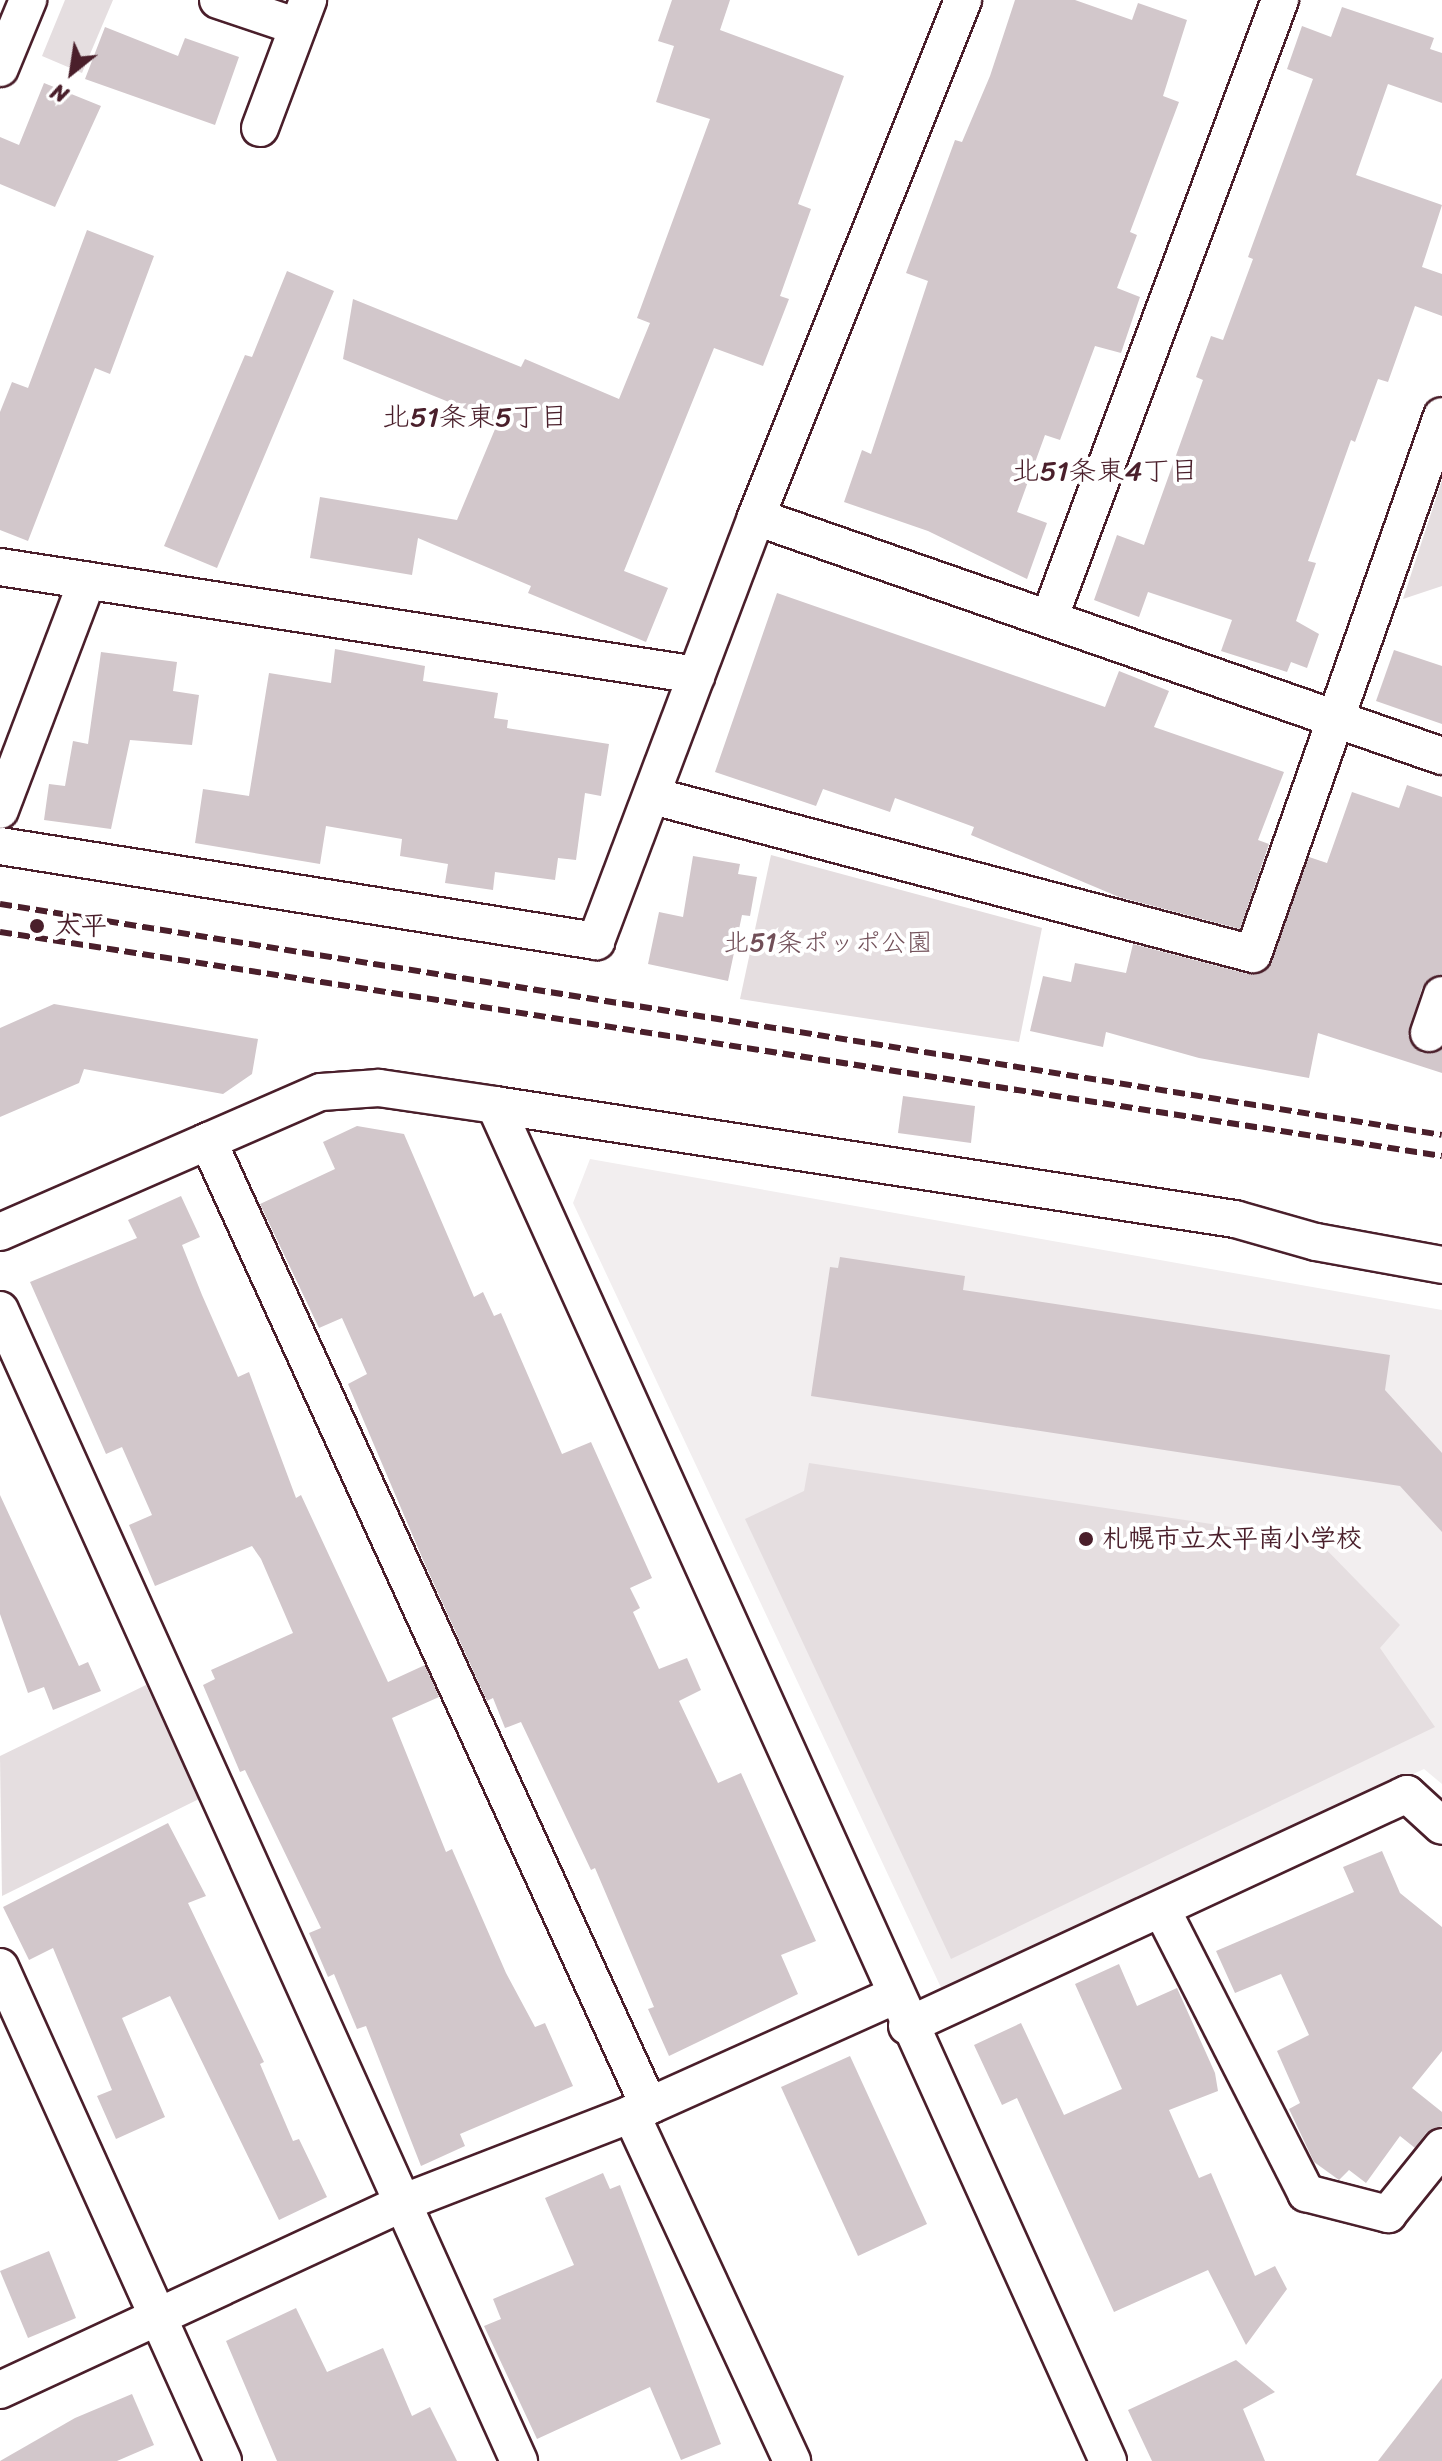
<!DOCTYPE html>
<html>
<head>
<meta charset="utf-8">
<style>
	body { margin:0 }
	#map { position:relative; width:1442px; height:2461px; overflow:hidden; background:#fff; font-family:Sriracha,"Klee One",sans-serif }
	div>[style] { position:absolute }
	.built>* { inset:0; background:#f2eeef }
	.green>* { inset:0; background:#e5dee0 }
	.building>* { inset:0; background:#d2c7cb }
	.roads { filter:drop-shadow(2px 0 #4a1f2b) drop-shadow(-2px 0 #4a1f2b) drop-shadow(0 2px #4a1f2b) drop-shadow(0 -2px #4a1f2b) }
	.street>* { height:36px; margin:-18px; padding:0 18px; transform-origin:18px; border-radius:18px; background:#fff }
	.rail>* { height:6px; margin-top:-3px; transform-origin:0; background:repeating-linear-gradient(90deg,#4a1f2b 0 12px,transparent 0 18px) }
	.dots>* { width:22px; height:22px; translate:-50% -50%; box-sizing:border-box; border:4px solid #fff; border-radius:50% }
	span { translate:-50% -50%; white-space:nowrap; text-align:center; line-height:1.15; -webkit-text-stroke:8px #fff; paint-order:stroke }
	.poi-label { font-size:26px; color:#4a1f2b; font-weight:700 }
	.left { translate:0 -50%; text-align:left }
	.park-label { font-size:26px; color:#714f58 }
	.neighbourhood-label { font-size:28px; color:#4a1f2b }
	.north { position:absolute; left:32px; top:32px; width:80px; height:80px; -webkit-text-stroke:6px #fff; paint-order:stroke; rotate:210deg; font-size:22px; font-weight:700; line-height:32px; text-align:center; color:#4a1f2b }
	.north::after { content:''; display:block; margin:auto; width:28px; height:36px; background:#4a1f2b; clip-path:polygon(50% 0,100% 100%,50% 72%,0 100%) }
</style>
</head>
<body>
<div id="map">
	<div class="built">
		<div style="clip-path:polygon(590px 1159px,1442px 1310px,1442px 1784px,1424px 1769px,944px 1994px,573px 1203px)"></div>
	</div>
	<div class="green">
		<div style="clip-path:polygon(65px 0,113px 0,82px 73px,42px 56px)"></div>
		<div style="clip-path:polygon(1442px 480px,1442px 586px,1403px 599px)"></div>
		<div style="clip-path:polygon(771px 855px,1042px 928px,1019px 1042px,740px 999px)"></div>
		<div style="clip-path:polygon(809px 1463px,1317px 1540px,1400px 1625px,1380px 1648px,1435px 1727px,951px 1959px,745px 1519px,804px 1491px)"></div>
		<div style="clip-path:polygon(146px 1685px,199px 1799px,2px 1896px,0 1756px)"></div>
	</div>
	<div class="building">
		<div style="clip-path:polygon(672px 0,730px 0,720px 30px,844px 76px,798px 204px,811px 209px,780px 296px,789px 299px,763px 366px,714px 348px,624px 571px,668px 588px,646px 642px,528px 593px,531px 586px,418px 538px,412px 575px,310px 558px,320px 497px,457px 520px,498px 422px,343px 359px,353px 299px,521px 367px,525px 359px,619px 399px,650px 323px,637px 318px,710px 119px,656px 102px,674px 46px,658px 41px)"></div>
		<div style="clip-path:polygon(1015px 0,1075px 0,1132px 20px,1138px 3px,1187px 20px,1163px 96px,1179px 102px,1130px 232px,1137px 235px,1117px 288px,1140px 297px,1121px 353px,1095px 346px,1060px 440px,1045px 435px,1017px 512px,1047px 523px,1027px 579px,928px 531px,844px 502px,862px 450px,871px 454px,928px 281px,906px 273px,955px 140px,962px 142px,990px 76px)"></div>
		<div style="clip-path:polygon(1342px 7px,1434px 38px,1430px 49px,1442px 53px,1442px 103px,1388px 84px,1356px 175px,1442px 205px,1422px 267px,1442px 274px,1442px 316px,1415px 306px,1388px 382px,1378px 379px,1355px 442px,1351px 440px,1308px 561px,1316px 563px,1296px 621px,1319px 634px,1307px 668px,1291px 662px,1287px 672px,1221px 651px,1232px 620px,1148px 592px,1139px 617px,1094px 600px,1117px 535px,1144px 545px,1203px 380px,1196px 377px,1211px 336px,1223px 340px,1253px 259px,1248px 257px,1313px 79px,1287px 69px,1302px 26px,1331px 37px)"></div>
		<div style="clip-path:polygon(105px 27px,178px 56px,185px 38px,239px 57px,215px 125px,85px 79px)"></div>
		<div style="clip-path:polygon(44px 83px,101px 106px,55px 207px,0 184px,0 137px,19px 145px)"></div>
		<div style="clip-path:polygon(87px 230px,154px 256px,110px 374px,95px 368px,28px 541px,0 530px,0 412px,12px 382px,28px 388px)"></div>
		<div style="clip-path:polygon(287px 271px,334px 291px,217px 568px,164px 546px,245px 355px,252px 357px)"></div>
		<div style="clip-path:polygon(777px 593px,1105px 707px,1119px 671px,1169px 691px,1154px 727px,1284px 772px,1258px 840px,1269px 844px,1240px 929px,1119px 897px,971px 835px,974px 827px,895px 798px,890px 812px,823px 789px,816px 806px,715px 772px)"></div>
		<div style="clip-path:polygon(335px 649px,425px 666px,423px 681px,498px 693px,494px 718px,508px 720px,507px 728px,609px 744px,601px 796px,585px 793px,576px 860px,558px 858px,555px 880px,495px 872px,493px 890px,445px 883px,448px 864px,400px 856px,402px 839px,326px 826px,320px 864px,195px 843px,203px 789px,249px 796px,269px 673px,331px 683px)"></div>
		<div style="clip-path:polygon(1394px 650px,1442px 666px,1442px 724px,1376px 701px)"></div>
		<div style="clip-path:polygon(101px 652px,177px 662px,173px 691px,199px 695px,192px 745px,130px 740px,111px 829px,44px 820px,49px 784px,65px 786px,73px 741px,88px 744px)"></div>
		<div style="clip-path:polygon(1407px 785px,1442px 797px,1442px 975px,1422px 988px,1408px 1036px,1422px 1053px,1442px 1049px,1442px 1073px,1318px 1033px,1309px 1078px,1199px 1058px,1106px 1032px,1103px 1047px,1030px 1031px,1043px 976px,1071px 982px,1075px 963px,1126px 973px,1133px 944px,1248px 974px,1266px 970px,1309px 857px,1327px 863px,1352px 792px,1399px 808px)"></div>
		<div style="clip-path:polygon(693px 856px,740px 864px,738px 874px,757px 877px,750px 916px,742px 915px,728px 981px,648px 964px,659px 912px,683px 917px)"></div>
		<div style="clip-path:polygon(54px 1004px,258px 1039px,252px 1074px,223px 1094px,84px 1069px,79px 1083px,0 1117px,0 1028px)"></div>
		<div style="clip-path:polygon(903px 1096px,975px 1106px,971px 1143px,898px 1133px)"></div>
		<div style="clip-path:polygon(357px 1126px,404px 1134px,474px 1297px,483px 1292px,494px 1316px,501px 1313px,562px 1454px,591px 1442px,652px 1578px,630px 1588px,640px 1608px,633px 1612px,659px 1669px,687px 1658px,701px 1690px,679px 1701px,718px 1783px,741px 1773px,816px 1941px,781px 1955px,798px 1994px,669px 2056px,648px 2009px,654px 2007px,595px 1868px,591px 1870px,521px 1722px,505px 1728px,493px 1698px,487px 1701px,424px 1562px,348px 1384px,367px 1374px,342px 1318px,319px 1328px,260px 1204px,335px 1169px,323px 1142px)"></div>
		<div style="clip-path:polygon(181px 1196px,200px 1237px,182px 1245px,202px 1295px,238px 1377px,249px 1372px,296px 1498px,301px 1495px,388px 1682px,425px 1665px,439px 1697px,392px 1718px,446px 1852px,452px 1849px,506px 1973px,535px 2027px,545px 2023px,573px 2086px,460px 2134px,465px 2146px,421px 2166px,366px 2026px,357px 2029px,334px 1974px,328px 1977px,309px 1933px,321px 1928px,245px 1770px,240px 1772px,203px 1685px,215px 1679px,211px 1670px,293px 1633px,261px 1559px,252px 1546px,155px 1586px,129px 1525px,152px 1515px,122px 1447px,106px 1454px,30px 1282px,137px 1238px,128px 1220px)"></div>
		<div style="clip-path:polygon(840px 1257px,965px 1276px,963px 1290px,1390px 1355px,1385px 1390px,1442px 1453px,1442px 1532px,1400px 1486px,811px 1396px,830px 1267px,838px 1268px)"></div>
		<div style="clip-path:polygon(0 1495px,79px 1666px,88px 1662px,101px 1691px,53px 1710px,44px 1687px,28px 1693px,0 1614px)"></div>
		<div style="clip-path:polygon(168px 1823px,206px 1896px,188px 1903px,264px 2062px,260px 2064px,293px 2141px,299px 2139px,327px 2197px,279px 2220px,170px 1996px,122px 2018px,165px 2117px,116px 2139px,97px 2096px,112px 2090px,53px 1948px,29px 1960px,3px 1907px)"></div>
		<div style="clip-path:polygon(1382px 1851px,1400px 1893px,1442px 1927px,1442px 2051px,1412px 2088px,1442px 2112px,1442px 2126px,1426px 2133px,1415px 2148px,1400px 2136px,1366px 2183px,1349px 2170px,1339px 2180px,1314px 2162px,1289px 2109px,1300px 2103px,1277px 2051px,1309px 2035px,1281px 1974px,1235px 1993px,1216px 1951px,1354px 1892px,1343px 1867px)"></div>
		<div style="clip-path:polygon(1119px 1964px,1137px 2006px,1177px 1988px,1215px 2073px,1218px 2091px,1169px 2110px,1199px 2178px,1211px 2173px,1255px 2276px,1275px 2266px,1287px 2289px,1246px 2345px,1208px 2270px,1114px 2312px,1017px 2098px,1002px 2105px,974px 2045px,1021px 2023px,1064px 2115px,1122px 2089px,1075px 1984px)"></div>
		<div style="clip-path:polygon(850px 2056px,927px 2224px,858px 2256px,781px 2087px)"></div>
		<div style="clip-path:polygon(603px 2173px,610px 2189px,620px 2185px,721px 2444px,681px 2460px,650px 2387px,537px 2439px,484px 2326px,501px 2319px,493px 2299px,574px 2265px,545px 2198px)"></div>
		<div style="clip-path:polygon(49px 2251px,76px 2318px,28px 2338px,0 2271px)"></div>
		<div style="clip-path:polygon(296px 2308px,327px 2372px,383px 2348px,412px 2416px,430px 2407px,457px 2461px,277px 2461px,226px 2341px)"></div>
		<div style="clip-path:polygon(1236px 2360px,1275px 2392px,1243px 2409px,1265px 2461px,1152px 2461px,1128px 2410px)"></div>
		<div style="clip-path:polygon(1442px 2378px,1442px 2461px,1378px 2461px)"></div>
		<div style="clip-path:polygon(132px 2394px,154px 2445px,117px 2461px,0 2461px,75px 2418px)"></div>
	</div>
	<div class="roads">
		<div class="street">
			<div style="left:218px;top:0;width:84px;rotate:18.6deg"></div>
			<div style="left:0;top:68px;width:74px;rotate:-67.6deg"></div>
			<div style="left:260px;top:128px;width:137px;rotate:-69.4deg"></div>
			<div style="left:756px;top:517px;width:726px;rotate:19.21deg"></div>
			<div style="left:0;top:567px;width:705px;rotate:8.81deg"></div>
			<div style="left:1049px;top:619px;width:661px;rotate:-69.54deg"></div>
			<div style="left:653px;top:796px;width:620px;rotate:14.75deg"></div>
			<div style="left:1253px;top:954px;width:570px;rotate:-70.64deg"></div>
			<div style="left:0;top:810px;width:245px;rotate:-69.2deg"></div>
			<div style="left:0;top:846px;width:604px;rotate:9.06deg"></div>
			<div style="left:596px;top:941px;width:453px;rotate:-69.3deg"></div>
			<div style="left:756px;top:517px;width:557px;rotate:-68.18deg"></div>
			<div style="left:1429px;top:1033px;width:40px;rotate:-71.1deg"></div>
			<div style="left:495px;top:1105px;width:749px;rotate:8.76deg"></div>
			<div style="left:1235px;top:1219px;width:84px;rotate:15.9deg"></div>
			<div style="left:1316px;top:1242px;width:128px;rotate:10.3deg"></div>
			<div style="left:208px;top:1141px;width:1061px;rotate:65.44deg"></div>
			<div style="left:0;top:1232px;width:350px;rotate:-23.6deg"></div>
			<div style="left:321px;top:1092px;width:58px;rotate:-3.9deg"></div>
			<div style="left:379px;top:1088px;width:117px;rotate:8.3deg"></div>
			<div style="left:495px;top:1105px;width:1488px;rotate:65.67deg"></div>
			<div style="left:0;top:1310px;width:1263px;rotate:65.73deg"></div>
			<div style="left:1162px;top:1910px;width:318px;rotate:63deg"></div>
			<div style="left:1306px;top:2193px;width:85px;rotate:14.4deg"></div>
			<div style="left:1388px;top:2214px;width:86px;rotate:-51.1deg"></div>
			<div style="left:0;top:1967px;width:542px;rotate:65.7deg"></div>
			<div style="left:907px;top:2026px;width:551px;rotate:-24.89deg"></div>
			<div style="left:1407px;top:1794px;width:47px;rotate:42.4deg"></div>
			<div style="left:631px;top:2114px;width:383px;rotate:65.1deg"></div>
			<div style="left:0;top:2390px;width:443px;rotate:-24.9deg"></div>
			<div style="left:402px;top:2203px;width:246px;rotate:-21.2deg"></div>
			<div style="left:631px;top:2114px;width:287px;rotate:-24.2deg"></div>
		</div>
	</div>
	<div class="rail">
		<div style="left:0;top:904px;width:1460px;rotate:9.1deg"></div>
		<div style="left:0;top:932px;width:1459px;rotate:8.83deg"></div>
	</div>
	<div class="dots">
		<div style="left:37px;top:926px;background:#4a1f2b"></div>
		<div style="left:1086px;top:1539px;background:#4a1f2b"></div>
	</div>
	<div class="poi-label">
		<span class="left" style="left:55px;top:926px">太平</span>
		<span class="left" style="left:1102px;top:1539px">札幌市立太平南小学校</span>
	</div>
	<div class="park-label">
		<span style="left:828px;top:943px">北51条ポッポ公園</span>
	</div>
	<div class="neighbourhood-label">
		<span style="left:475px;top:417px">北51条東5丁目</span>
		<span style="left:1105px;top:471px">北51条東4丁目</span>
	</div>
	<div class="north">N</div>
</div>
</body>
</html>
